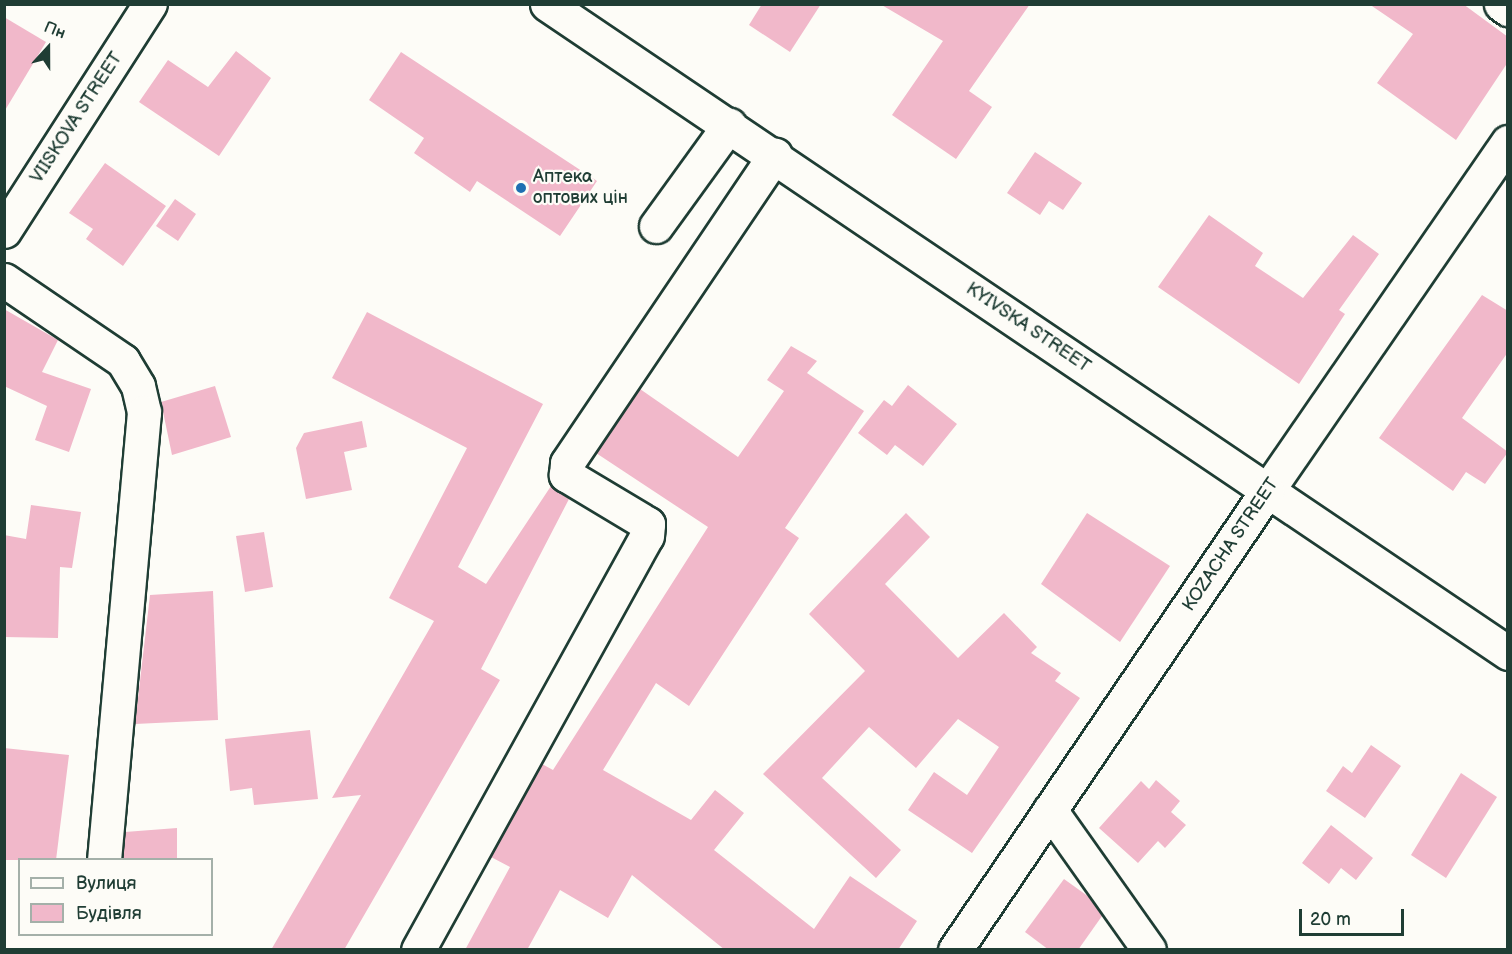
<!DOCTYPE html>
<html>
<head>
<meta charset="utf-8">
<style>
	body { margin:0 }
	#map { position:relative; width:1512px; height:954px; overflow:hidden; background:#fdfcf7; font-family:"Balsamiq Sans",sans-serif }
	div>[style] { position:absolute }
	.building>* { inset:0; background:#f1b8ca }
	.roads { filter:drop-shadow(2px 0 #1f3d34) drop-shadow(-2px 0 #1f3d34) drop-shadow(0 2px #1f3d34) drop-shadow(0 -2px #1f3d34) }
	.minor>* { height:33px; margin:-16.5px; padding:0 16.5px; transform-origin:16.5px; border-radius:16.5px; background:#fdfcf7 }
	.major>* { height:33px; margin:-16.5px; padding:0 16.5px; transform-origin:16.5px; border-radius:16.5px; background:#fdfcf7 }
	.dots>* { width:16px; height:16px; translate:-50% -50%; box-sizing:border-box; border:3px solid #fdfcf7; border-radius:50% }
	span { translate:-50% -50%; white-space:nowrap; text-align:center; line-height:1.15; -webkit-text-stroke:4.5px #fdfcf7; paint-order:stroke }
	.street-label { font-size:18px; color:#1f3d34 }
	.poi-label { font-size:18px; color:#1f3d34 }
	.left { translate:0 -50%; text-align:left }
	.frame { position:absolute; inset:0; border:6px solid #1f3d34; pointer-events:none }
	.legend { position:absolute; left:18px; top:858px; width:195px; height:78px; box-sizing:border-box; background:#fdfcf7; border:2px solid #a4b0a9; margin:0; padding:8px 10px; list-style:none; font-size:18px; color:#1f3d34 }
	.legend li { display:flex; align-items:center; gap:12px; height:30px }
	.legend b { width:30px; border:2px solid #a4b0a9 }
	.north { position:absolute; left:18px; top:18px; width:60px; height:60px; -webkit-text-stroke:4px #fdfcf7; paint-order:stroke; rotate:21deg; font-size:16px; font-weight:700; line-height:24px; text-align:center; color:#1f3d34 }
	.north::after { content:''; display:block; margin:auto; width:21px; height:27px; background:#1f3d34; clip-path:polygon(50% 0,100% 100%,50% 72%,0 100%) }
	.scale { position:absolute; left:1299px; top:909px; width:105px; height:27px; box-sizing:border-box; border:3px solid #1f3d34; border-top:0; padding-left:8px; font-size:18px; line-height:21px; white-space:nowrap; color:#1f3d34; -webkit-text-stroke:4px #fdfcf7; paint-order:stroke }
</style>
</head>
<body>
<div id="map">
	<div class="building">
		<div style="clip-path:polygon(762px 4px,821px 4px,790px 52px,749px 25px)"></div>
		<div style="clip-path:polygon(880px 4px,1030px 4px,969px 91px,992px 107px,956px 159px,892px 115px,943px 41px)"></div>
		<div style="clip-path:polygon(1369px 4px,1463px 4px,1508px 37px,1508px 62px,1456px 140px,1377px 83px,1413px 34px)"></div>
		<div style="clip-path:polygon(4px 17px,46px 42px,4px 112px)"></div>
		<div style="clip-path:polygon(236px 51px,271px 78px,219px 156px,139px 102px,168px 60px,208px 87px)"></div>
		<div style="clip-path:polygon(401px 52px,597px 181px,560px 236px,477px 181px,470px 192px,414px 153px,424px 138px,369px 100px)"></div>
		<div style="clip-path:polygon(1035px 152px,1082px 183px,1063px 210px,1049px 201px,1040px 215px,1007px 193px)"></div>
		<div style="clip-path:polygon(105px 163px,166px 206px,123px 266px,86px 239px,93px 229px,69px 213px)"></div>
		<div style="clip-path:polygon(175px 199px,196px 214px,178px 241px,156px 226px)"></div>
		<div style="clip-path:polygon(1209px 215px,1263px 253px,1255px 266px,1303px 298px,1353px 235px,1379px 254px,1339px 310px,1345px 314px,1299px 384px,1158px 287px)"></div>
		<div style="clip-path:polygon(1482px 295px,1508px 311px,1508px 352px,1462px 418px,1508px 452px,1485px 484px,1466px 472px,1453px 491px,1379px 438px)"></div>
		<div style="clip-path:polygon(4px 309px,58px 340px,42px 372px,91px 389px,69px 452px,35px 440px,47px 406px,4px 386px)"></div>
		<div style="clip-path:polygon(367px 312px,543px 404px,458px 567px,486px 584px,551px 486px,569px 499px,481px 669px,500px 680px,344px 950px,271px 950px,361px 795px,332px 798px,434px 621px,389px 598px,467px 448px,332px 378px)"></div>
		<div style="clip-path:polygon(791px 346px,817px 361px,807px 373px,864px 411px,785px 528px,799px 538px,689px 706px,656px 683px,603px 770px,691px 820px,715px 790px,744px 813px,714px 850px,814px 929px,850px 876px,917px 921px,898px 950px,725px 950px,632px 875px,608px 918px,560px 890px,527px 950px,465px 950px,510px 867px,491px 857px,542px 764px,553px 770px,708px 527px,596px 453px,640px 389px,738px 457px,784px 391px,767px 380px)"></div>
		<div style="clip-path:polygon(908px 385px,957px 424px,923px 466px,895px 445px,887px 455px,858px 433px,884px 400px,892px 406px)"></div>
		<div style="clip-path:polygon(215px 386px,231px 437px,172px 455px,161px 402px)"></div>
		<div style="clip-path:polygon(362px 421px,367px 447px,344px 452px,352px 490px,306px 499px,296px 448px,304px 433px)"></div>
		<div style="clip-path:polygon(31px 505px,81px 512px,72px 568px,60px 567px,58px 638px,4px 637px,4px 535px,26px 539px)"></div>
		<div style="clip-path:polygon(906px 513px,930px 537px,885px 584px,958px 658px,1004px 613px,1037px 647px,1031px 653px,1061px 673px,1055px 681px,1080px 698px,972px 853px,908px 810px,934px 772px,967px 795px,999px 747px,958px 719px,916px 768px,869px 727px,822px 778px,901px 850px,876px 878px,763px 774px,865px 671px,809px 614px)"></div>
		<div style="clip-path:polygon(1087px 513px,1170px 566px,1120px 642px,1041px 584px)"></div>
		<div style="clip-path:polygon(264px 532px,273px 587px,245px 592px,236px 536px)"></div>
		<div style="clip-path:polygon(213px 591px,218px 720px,135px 724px,150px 595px)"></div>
		<div style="clip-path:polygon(310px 730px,318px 799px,254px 805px,252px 788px,230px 791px,225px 739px)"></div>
		<div style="clip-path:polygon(1371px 745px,1401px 766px,1365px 818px,1326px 791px,1343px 766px,1352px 773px)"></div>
		<div style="clip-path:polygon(4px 748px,69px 755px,56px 860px,4px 860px)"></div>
		<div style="clip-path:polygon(1461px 773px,1497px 797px,1446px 878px,1411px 855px)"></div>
		<div style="clip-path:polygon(1156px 780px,1180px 801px,1171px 812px,1186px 825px,1165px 848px,1158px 841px,1138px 863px,1099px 828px,1141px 781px,1149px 789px)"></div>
		<div style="clip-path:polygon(1331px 825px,1373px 858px,1356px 880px,1341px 868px,1329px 884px,1302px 863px)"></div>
		<div style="clip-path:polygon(177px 828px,177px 860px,123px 860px,125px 832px)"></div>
		<div style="clip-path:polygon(1064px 879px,1089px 897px,1102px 916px,1078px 950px,1049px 950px,1025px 932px)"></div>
	</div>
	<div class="roads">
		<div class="minor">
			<div style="left:1501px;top:4px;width:9px;rotate:36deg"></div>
			<div style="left:656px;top:226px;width:125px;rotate:-54.1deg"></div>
			<div style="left:4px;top:231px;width:270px;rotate:-57.3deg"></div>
			<div style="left:4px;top:280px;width:144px;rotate:34.2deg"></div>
			<div style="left:123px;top:361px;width:29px;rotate:59deg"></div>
			<div style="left:138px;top:386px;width:27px;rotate:77deg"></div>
			<div style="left:144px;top:412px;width:450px;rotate:95.1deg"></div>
			<div style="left:1267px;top:491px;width:424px;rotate:-55.4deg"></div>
			<div style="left:1050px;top:810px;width:171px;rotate:54.7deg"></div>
			<div style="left:418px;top:950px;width:473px;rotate:-61.1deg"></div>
			<div style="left:647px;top:536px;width:12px;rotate:-85deg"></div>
			<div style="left:648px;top:524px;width:96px;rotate:-149.1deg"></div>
			<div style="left:566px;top:475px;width:12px;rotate:-85deg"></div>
			<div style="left:567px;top:463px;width:372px;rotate:-56deg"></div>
		</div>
		<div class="major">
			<div style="left:547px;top:4px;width:1160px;rotate:34.03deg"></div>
			<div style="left:955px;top:950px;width:555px;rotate:-55.79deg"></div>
		</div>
	</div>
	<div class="dots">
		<div style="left:521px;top:188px;background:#1f6fb2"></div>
	</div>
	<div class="street-label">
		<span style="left:77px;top:118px;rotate:-57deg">VIISKOVA STREET</span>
		<span style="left:1028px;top:328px;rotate:34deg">KYIVSKA STREET</span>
		<span style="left:1231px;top:545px;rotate:-56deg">KOZACHA STREET</span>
	</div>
	<div class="poi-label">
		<span class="left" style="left:533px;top:188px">Аптека<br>оптових цін</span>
	</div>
	<div class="frame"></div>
	<ul class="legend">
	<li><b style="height:8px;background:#fdfcf7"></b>Вулиця</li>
	<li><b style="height:16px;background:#f1b8ca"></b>Будівля</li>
	</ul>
	<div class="north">Пн</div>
	<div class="scale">20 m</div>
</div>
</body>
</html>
